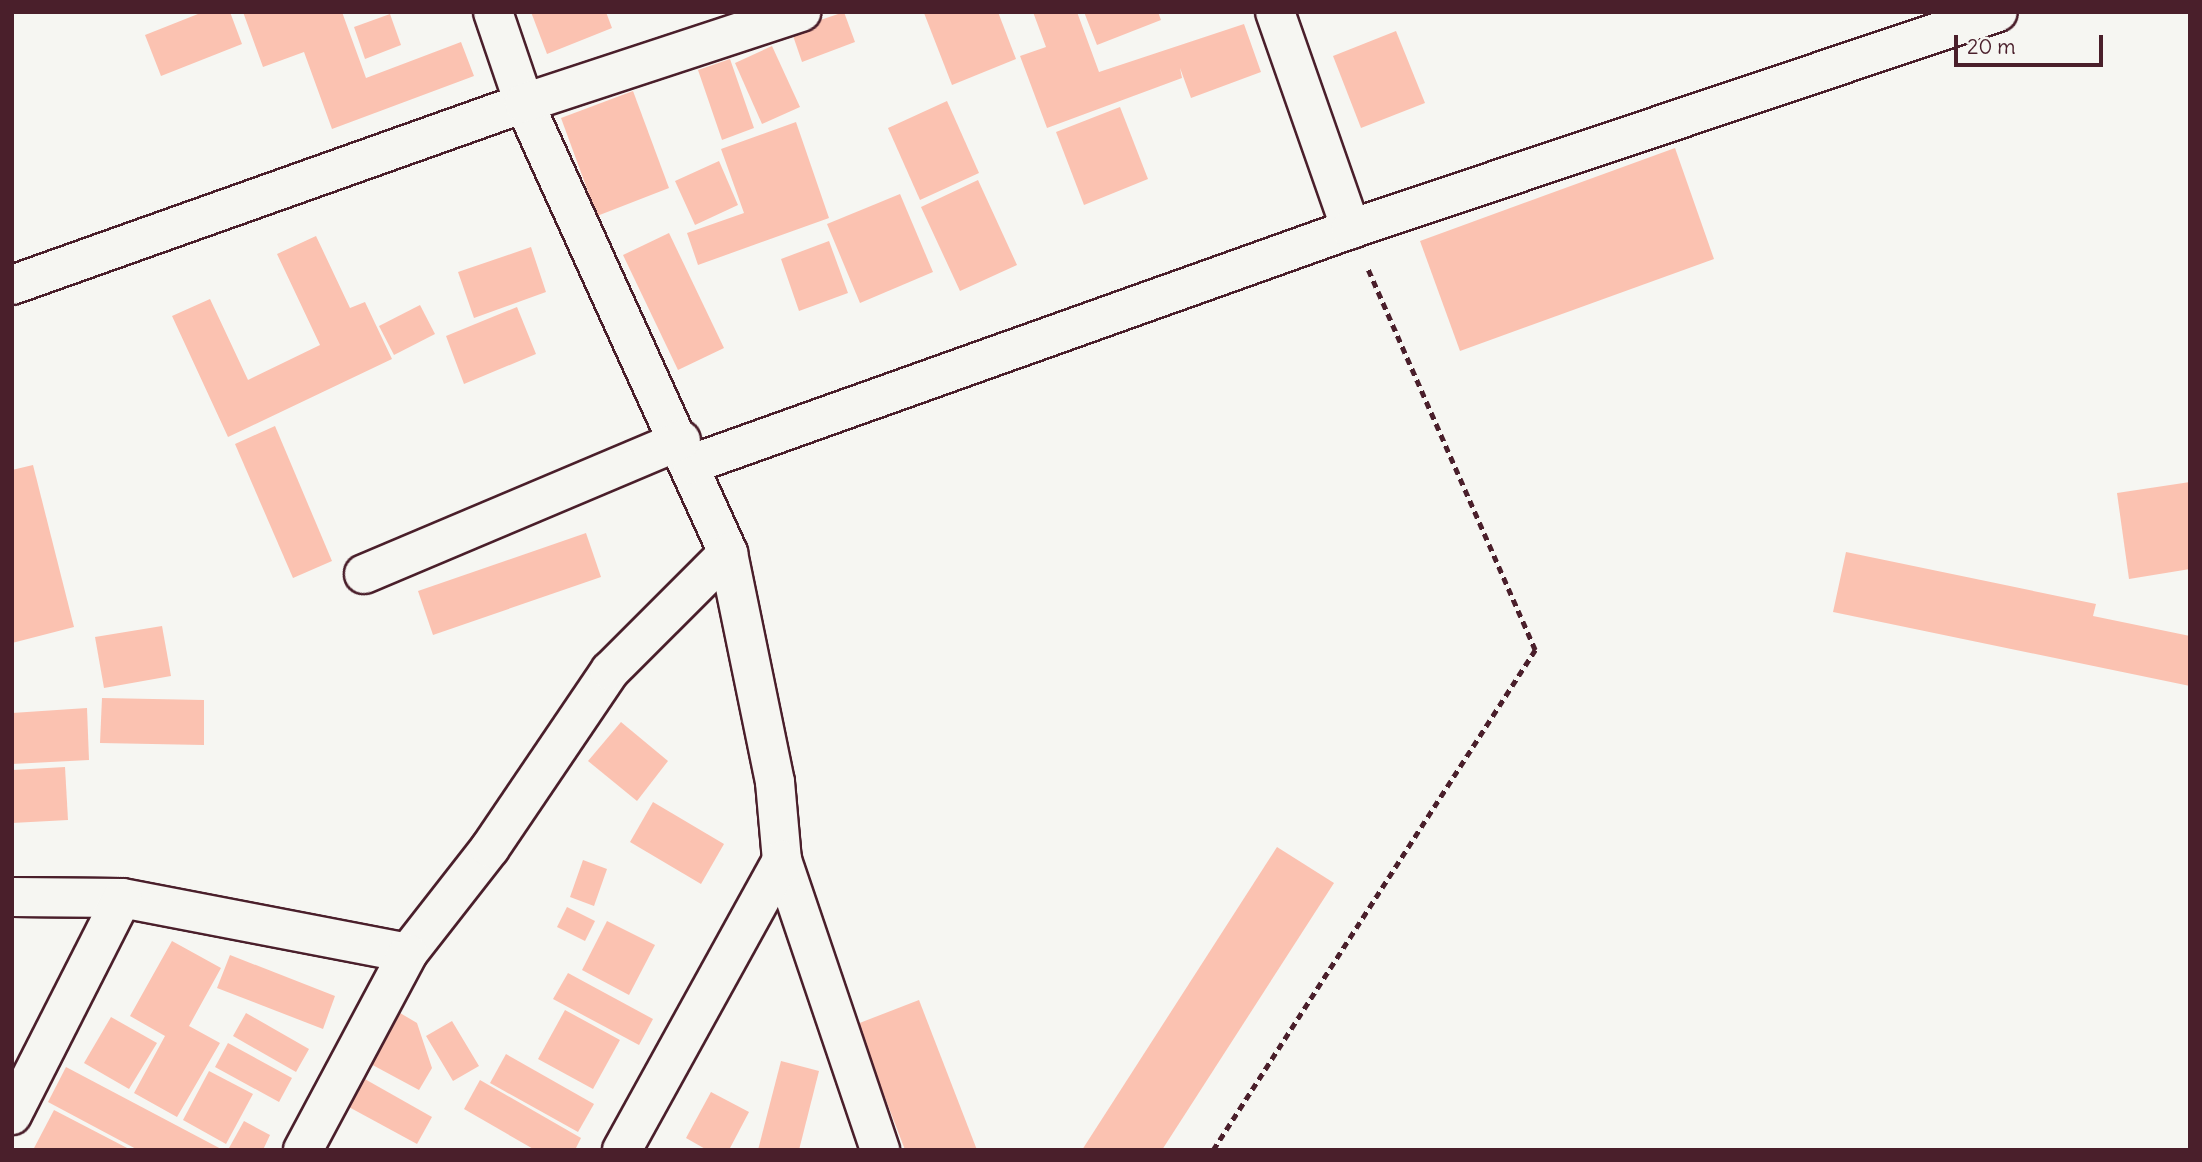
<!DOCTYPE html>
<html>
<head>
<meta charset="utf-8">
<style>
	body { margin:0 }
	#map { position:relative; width:2202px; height:1162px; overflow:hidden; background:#f6f6f2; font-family:Delius,sans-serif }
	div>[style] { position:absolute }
	.building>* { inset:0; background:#fbc2b1 }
	.path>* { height:4.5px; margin-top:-2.25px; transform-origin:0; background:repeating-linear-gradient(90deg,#4a1f2b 0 7px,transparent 0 12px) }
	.roads { filter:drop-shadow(2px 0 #4a1f2b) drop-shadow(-2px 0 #4a1f2b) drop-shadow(0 2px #4a1f2b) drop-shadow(0 -2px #4a1f2b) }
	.minor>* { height:38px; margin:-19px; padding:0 19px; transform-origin:19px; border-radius:19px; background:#f6f6f2 }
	span { translate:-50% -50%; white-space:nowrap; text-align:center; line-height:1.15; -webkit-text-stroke:5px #f6f6f2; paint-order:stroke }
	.frame { position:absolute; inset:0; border:14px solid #4a1f2b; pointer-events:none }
	.scale { position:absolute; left:1954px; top:35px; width:149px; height:32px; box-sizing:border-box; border:4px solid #4a1f2b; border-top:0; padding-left:9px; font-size:21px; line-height:24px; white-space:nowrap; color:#4a1f2b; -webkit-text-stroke:5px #f6f6f2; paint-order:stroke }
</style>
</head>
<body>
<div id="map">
	<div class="building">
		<div style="clip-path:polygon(203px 12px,230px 12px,242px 44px,161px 76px,145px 35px)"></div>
		<div style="clip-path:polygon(243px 12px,342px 12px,366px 78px,461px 42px,474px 76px,332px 129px,304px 52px,263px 67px)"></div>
		<div style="clip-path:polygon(531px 12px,606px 12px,612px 28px,547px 54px)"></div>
		<div style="clip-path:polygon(844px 12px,855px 42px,802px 62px,791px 30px)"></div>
		<div style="clip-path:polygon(998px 12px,1016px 59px,952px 85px,924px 13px)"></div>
		<div style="clip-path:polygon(1033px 12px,1077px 12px,1099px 72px,1244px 24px,1261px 72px,1191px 98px,1180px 68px,1182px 78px,1047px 128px,1020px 56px,1046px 47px)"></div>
		<div style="clip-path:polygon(1084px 12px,1158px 12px,1161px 20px,1097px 45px)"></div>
		<div style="clip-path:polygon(390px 14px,401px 45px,365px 59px,354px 27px)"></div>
		<div style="clip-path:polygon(1396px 31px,1425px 103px,1361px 128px,1333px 56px)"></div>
		<div style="clip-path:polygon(772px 46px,800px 107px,762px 124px,735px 63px)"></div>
		<div style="clip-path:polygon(730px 59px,754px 128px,722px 140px,698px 70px)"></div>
		<div style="clip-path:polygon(633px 91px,669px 188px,597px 216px,561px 118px)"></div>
		<div style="clip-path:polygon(947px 101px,979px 173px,920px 200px,888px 128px)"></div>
		<div style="clip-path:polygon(1120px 107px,1148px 179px,1084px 205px,1056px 132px)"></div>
		<div style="clip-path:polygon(796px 122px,829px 218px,698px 265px,687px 233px,744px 213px,721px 149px)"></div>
		<div style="clip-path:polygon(1675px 148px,1714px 259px,1460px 351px,1420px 241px)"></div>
		<div style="clip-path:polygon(719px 161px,738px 205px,695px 225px,675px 181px)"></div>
		<div style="clip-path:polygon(978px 180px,1017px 265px,960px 291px,921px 207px)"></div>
		<div style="clip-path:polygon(900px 194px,933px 272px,860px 303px,827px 224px)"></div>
		<div style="clip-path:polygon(669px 233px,724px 348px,678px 370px,623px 255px)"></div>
		<div style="clip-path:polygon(316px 236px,350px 308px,365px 302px,392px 359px,228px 437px,172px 316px,210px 299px,248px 380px,320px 345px,277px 254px)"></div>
		<div style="clip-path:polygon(829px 241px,848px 293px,799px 311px,781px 259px)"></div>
		<div style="clip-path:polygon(531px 247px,546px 292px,474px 318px,458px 272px)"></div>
		<div style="clip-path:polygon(420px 305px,435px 334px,394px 355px,379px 326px)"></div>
		<div style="clip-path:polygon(517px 307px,536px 354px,464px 384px,446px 336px)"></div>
		<div style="clip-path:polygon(275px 426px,332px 561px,293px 578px,235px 444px)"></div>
		<div style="clip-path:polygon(33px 465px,74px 627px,12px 643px,12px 470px)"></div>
		<div style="clip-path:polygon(2190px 482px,2190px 569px,2129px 579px,2117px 493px)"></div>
		<div style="clip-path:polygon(586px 533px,601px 577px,433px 635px,418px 591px)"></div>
		<div style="clip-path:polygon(1846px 552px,2096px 604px,2093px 616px,2190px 636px,2190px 686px,1833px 612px)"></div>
		<div style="clip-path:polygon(162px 626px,171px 676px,104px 688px,95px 637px)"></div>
		<div style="clip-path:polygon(102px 698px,204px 700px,204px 745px,100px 743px)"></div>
		<div style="clip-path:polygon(87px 708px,89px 760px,12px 764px,12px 713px)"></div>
		<div style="clip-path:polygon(621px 722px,668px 761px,637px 801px,588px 761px)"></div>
		<div style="clip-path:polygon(65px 767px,68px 820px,12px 823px,12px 770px)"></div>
		<div style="clip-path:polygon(653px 802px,724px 844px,701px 884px,630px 842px)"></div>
		<div style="clip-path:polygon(1277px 847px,1334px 883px,1162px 1150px,1082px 1150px)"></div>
		<div style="clip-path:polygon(583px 860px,607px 869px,594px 906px,570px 897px)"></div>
		<div style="clip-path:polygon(567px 907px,595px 921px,585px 941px,557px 927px)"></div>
		<div style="clip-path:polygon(607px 921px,655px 945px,629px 995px,582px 970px)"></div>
		<div style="clip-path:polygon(172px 941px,221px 968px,189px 1026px,220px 1043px,177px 1117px,134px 1093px,165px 1036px,130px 1016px)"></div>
		<div style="clip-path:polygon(230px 955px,335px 996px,323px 1029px,217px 988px)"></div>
		<div style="clip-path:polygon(568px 973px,653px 1019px,639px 1045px,553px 999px)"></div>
		<div style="clip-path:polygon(919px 1000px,977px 1150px,905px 1150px,857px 1024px)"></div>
		<div style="clip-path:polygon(395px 1010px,417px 1023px,432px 1068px,419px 1090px,367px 1062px)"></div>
		<div style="clip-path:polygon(565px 1010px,620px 1040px,593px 1089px,538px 1059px)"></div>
		<div style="clip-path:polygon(246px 1013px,309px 1049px,296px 1072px,233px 1036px)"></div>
		<div style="clip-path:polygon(111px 1017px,157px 1043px,129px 1089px,84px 1063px)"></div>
		<div style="clip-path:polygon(452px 1021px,479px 1066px,453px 1081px,426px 1036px)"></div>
		<div style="clip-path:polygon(228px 1043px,292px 1078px,279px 1102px,215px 1067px)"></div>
		<div style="clip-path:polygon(506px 1054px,594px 1104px,578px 1132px,490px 1083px)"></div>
		<div style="clip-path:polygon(781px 1061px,819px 1071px,799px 1150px,758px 1150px)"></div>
		<div style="clip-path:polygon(66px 1067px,223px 1150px,138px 1150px,48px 1102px)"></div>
		<div style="clip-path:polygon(209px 1071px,253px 1094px,226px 1144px,183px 1120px)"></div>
		<div style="clip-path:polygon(363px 1078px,432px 1117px,417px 1144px,347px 1106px)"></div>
		<div style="clip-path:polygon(480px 1080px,581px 1138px,575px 1150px,535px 1150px,464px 1109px)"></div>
		<div style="clip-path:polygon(711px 1092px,749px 1112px,729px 1150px,707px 1150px,686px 1138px)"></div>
		<div style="clip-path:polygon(54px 1110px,131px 1150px,33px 1150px)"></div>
		<div style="clip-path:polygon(244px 1121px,270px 1135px,263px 1150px,229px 1148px)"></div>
	</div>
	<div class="path">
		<div style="left:1213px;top:1150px;width:595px;rotate:-57.22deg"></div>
		<div style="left:1535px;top:650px;width:416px;rotate:-113.7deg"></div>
	</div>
	<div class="roads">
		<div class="minor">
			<div style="left:493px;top:12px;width:96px;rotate:71.2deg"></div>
			<div style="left:524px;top:103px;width:494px;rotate:65.6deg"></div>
			<div style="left:728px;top:553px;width:234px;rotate:78.4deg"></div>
			<div style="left:775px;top:782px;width:78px;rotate:84.9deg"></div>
			<div style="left:782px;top:860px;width:306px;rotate:71.3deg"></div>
			<div style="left:1275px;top:12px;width:230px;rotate:70.7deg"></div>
			<div style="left:12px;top:285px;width:543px;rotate:-19.57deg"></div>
			<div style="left:524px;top:103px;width:292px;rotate:-18.2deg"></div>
			<div style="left:692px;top:464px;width:700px;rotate:-19.63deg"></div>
			<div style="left:1351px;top:229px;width:682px;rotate:-18.54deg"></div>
			<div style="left:364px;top:574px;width:344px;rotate:-22.9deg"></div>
			<div style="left:12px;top:897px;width:110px;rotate:0.5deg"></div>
			<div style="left:122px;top:898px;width:291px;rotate:10.9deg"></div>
			<div style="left:408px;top:953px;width:133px;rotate:-52deg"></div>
			<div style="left:490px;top:848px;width:214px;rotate:-55.9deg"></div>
			<div style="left:610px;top:671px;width:167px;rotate:-45deg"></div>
			<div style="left:12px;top:1115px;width:243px;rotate:-63.1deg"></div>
			<div style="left:303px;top:1150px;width:223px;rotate:-61.9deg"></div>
			<div style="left:622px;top:1150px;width:331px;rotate:-61.1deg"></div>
		</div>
	</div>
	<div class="frame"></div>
	<div class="scale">20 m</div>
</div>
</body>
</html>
